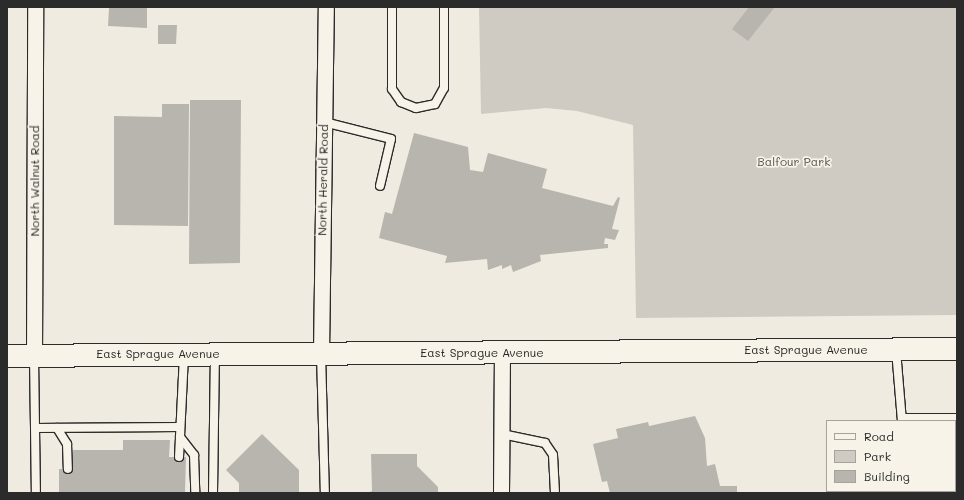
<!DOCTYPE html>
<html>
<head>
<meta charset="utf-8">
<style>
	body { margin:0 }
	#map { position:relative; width:964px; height:500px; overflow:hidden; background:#efebe0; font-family:Mali,sans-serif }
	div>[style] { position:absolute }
	.green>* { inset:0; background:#cfcbc2 }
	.building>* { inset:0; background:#b8b5ae }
	.roads { filter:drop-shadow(1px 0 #2b2b2b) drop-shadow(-1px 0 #2b2b2b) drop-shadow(0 1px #2b2b2b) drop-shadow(0 -1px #2b2b2b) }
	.lane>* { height:8px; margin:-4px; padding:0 4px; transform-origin:4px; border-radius:4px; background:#f7f3e8 }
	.street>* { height:15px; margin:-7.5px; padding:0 7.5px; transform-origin:7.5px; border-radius:7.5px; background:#f7f3e8 }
	.primary>* { height:22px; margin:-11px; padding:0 11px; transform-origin:11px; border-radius:11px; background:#f7f3e8 }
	span { translate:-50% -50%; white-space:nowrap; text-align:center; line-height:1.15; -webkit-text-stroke:3.5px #f7f3e8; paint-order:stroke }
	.park-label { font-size:12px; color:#545351 }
	.street-label { font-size:12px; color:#2b2b2b }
	.frame { position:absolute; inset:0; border:8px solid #2b2b2b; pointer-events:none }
	.legend { position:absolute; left:826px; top:420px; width:130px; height:72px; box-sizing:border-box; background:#f7f3e8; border:1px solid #a5a39c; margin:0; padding:5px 7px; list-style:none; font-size:12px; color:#2b2b2b }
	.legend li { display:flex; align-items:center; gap:8px; height:20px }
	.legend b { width:20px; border:1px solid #a5a39c }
</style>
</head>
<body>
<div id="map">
	<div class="green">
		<div style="clip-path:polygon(479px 7px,957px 7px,957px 315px,636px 318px,633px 125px,577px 111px,546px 108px,481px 114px)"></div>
	</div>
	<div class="building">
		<div style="clip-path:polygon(115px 7px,147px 7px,147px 28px,108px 26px,109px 8px)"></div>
		<div style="clip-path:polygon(749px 7px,775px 7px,748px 41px,732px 29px)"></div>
		<div style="clip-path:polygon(158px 25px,177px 25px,176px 44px,158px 44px)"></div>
		<div style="clip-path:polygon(190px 100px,241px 100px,240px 263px,189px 264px)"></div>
		<div style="clip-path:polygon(162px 104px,189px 104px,188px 226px,114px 225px,114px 116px,162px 117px)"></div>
		<div style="clip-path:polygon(414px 133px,468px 147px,470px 170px,483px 172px,488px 153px,547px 169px,542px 188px,613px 206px,618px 197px,620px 198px,612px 229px,619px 230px,615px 240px,605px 238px,604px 244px,608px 244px,608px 248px,540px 255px,541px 261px,513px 272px,511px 265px,502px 269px,502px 265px,488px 270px,487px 259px,445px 263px,447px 256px,379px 238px,385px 212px,392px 214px)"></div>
		<div style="clip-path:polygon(695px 416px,705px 438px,707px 466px,715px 464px,720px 486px,737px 486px,737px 493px,610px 493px,607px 481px,602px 482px,593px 444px,618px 438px,616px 429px,648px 422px,649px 426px)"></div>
		<div style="clip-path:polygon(262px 434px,299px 470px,299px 492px,239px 492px,239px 483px,226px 470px)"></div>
		<div style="clip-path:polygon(123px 440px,170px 440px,169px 457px,186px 457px,185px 493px,59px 493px,59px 469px,73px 469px,73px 450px,123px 450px)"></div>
		<div style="clip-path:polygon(371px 454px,417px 454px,417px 466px,438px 487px,438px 493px,368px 493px,372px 491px)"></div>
	</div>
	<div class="roads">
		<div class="lane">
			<div style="left:392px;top:7px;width:82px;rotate:90deg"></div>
			<div style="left:392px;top:89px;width:16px;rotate:55deg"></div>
			<div style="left:401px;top:102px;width:16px;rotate:22deg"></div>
			<div style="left:416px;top:108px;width:19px;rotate:-12deg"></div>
			<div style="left:435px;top:104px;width:18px;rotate:-61deg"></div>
			<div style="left:444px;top:88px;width:81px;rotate:-90deg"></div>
			<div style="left:324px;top:122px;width:69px;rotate:14.2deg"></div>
			<div style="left:391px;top:139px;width:48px;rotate:103.2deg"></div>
			<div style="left:896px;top:350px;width:71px;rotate:85.2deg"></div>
			<div style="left:321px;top:354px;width:139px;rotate:88.4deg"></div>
			<div style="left:184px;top:355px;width:82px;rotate:92.8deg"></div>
			<div style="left:180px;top:437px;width:23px;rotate:52deg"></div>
			<div style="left:194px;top:455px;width:38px;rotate:88deg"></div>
			<div style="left:34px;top:356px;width:137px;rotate:89.2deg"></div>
			<div style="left:902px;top:418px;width:55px"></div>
			<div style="left:35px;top:428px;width:145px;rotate:-0.4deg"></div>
			<div style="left:57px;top:428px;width:19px;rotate:58deg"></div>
			<div style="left:67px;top:444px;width:25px;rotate:88deg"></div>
			<div style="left:502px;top:434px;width:44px;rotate:11.8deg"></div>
			<div style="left:545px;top:443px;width:14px;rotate:56deg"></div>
			<div style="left:553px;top:455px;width:38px;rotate:87deg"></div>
			<div style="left:179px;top:457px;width:20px;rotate:-87deg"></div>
			<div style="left:213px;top:493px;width:138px;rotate:-89.2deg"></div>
			<div style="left:902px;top:493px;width:2px;rotate:-90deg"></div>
		</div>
		<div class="street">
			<div style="left:321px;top:353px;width:346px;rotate:-89.2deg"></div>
			<div style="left:34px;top:356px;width:349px;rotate:-89.8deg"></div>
			<div style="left:501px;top:493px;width:140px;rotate:-89.6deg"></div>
		</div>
		<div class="primary">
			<div style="left:7px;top:356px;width:950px;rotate:-0.42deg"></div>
		</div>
	</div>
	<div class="park-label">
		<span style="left:794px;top:162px">Balfour Park</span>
	</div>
	<div class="street-label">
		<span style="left:323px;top:180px;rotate:-89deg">North Herald Road</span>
		<span style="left:35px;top:181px;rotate:-90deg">North Walnut Road</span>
		<span style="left:806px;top:350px">East Sprague Avenue</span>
		<span style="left:482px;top:353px">East Sprague Avenue</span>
		<span style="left:158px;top:354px">East Sprague Avenue</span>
	</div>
	<div class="frame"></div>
	<ul class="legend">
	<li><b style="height:5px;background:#f7f3e8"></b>Road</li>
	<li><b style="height:11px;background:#cfcbc2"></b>Park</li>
	<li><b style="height:11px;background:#b8b5ae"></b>Building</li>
	</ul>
</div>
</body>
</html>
